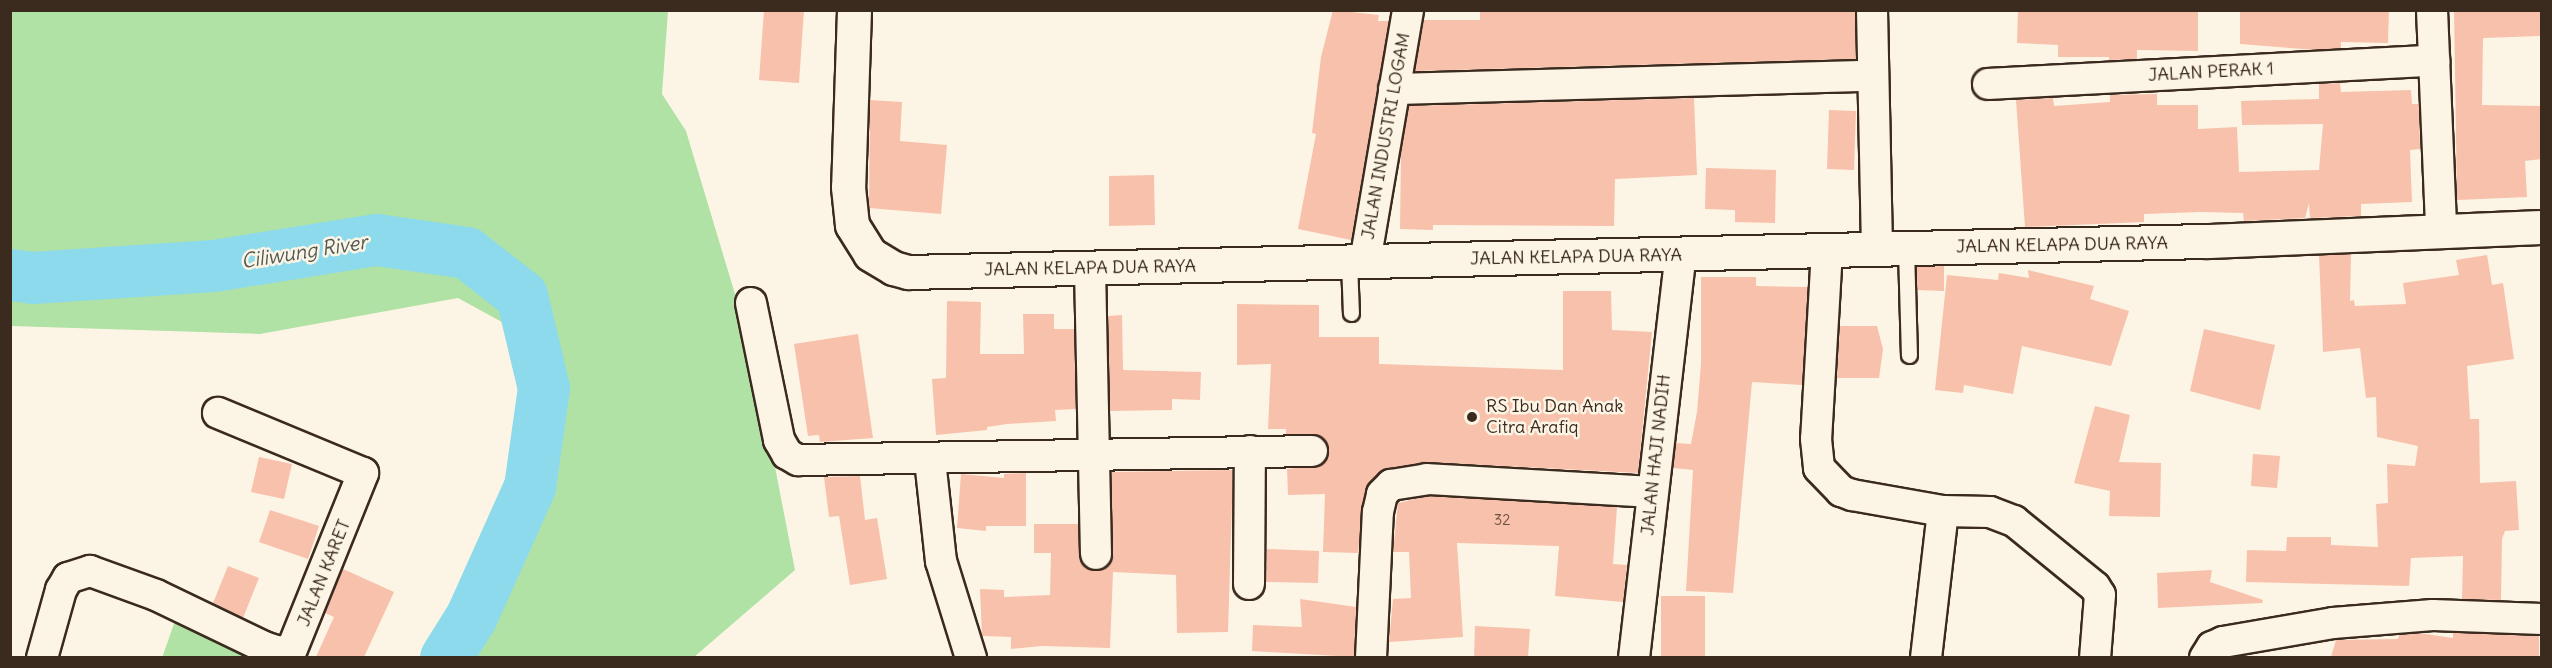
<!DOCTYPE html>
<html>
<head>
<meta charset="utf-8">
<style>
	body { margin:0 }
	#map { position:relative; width:2552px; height:668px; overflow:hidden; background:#fcf5e5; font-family:Delius,sans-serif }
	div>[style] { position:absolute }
	.green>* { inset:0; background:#afe2a4 }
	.river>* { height:52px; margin:-26px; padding:0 26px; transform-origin:26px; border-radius:26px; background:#8ddaec }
	.building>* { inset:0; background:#f8c1ab }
	.roads { filter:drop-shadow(2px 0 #3b2a1e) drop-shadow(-2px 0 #3b2a1e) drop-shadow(0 2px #3b2a1e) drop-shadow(0 -2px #3b2a1e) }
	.service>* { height:15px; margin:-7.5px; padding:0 7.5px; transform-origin:7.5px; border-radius:7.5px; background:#fcf5e5 }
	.minor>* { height:30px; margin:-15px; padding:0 15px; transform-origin:15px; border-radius:15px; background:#fcf5e5 }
	.secondary>* { height:33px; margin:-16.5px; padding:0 16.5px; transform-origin:16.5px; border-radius:16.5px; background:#fcf5e5 }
	.dots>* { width:16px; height:16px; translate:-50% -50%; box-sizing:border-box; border:3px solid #fcf5e5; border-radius:50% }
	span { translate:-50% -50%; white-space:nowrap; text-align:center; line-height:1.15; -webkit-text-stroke:5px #fcf5e5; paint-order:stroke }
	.number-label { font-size:15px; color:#6a5041 }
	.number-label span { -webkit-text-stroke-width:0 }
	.street-label { font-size:18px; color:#3b2a1e }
	.poi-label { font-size:18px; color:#3b2a1e }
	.left { translate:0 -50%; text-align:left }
	.water-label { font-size:20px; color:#505652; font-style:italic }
	.frame { position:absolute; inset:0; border:12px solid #3b2a1e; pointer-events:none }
</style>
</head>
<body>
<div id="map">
	<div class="green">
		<div style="clip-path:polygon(11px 11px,668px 11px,662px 94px,686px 131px,753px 354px,795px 570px,694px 657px,435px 657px,540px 407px,522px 333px,458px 298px,260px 334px,11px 326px)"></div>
		<div style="clip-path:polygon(177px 615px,292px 658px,162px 658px)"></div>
	</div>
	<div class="river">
		<div style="left:10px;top:275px;width:23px;rotate:7deg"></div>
		<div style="left:33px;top:278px;width:181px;rotate:-3.8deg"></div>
		<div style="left:214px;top:266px;width:165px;rotate:-9.1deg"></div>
		<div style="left:377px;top:240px;width:91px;rotate:8.2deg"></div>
		<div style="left:467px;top:253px;width:70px;rotate:38deg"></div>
		<div style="left:522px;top:296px;width:95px;rotate:76.6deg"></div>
		<div style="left:544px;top:388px;width:100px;rotate:98deg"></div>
		<div style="left:530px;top:487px;width:144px;rotate:114.2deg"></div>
		<div style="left:471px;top:618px;width:47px;rotate:122deg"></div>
	</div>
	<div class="building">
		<div style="clip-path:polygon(764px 10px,804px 10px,799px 83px,759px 80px)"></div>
		<div style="clip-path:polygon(1333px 10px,1379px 15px,1378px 21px,1389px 21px,1351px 240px,1298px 229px,1316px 134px,1312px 133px,1321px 57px)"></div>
		<div style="clip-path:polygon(1480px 10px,1855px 10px,1856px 59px,1415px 71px,1424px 20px,1480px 20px)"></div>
		<div style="clip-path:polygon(2018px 10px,2198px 10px,2198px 51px,2137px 50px,2137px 59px,2109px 60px,2109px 57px,2058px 57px,2058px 45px,2017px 43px)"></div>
		<div style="clip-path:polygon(2240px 10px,2389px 10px,2388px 43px,2341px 42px,2341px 49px,2316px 50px,2240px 44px)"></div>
		<div style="clip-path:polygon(2454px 10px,2541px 10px,2541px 36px,2483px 38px,2482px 105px,2541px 106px,2541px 159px,2525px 161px,2527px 197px,2457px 200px)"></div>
		<div style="clip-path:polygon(2340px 83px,2341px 92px,2411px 90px,2412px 104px,2419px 104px,2420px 149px,2410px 150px,2412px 202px,2361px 204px,2361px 216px,2310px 218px,2309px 203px,2305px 218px,2244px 221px,2243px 213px,2200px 212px,2144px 214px,2144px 222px,2025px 227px,2016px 100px,2053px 98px,2054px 106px,2110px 102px,2110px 95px,2157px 94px,2157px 105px,2198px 105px,2198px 129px,2237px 127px,2239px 172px,2319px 170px,2323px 124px,2242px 125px,2241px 101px,2319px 99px,2319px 84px)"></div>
		<div style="clip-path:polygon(1694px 98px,1697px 175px,1615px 179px,1614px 226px,1433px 225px,1433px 230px,1400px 229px,1401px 153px,1409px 106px)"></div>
		<div style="clip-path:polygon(870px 100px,902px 102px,900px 141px,947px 145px,941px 214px,869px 208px)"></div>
		<div style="clip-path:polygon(1829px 110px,1856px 111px,1854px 170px,1827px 169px)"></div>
		<div style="clip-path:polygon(1706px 168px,1776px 170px,1775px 223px,1735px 222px,1735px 210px,1705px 209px)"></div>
		<div style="clip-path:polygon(1154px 175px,1155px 225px,1109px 226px,1109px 176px)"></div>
		<div style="clip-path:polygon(2351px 254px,2350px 301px,2354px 300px,2355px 306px,2406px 304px,2403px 283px,2459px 275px,2456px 260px,2487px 255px,2492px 285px,2503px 283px,2514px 359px,2467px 366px,2470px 419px,2479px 419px,2480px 483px,2516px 481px,2519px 530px,2505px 531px,2502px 539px,2501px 600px,2462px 599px,2463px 556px,2411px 558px,2409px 586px,2246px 582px,2247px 550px,2286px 551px,2287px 537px,2331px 537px,2331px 545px,2378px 547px,2376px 504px,2388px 503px,2387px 464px,2415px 466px,2418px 446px,2377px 437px,2376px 397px,2366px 398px,2360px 348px,2323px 352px,2319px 255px)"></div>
		<div style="clip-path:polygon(1944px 266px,1944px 291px,1917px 290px,1917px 267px)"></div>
		<div style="clip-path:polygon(2028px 270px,2094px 286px,2090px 299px,2129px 311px,2111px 366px,2022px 346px,2013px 394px,1964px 385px,1963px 393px,1935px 390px,1947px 275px,1998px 280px,1999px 273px,2029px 278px)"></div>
		<div style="clip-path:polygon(1701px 277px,1756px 277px,1756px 286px,1808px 287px,1802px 385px,1752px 382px,1733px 593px,1686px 591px,1693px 470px,1673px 468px,1676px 443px,1691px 444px,1697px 412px,1701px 364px)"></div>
		<div style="clip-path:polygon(1563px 291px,1611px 291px,1612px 330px,1652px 332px,1638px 473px,1428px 462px,1388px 468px,1379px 473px,1365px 490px,1358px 553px,1323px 552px,1325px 494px,1288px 495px,1287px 469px,1321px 465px,1327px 459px,1327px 443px,1312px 434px,1286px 434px,1286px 429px,1268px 429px,1271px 364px,1237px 365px,1237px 304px,1319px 305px,1319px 337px,1379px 337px,1379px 364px,1563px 370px)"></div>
		<div style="clip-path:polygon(947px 301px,981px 302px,980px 354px,1024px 354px,1023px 314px,1054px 314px,1054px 329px,1074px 329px,1076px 409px,1055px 410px,1056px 421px,1007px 424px,987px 427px,987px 430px,936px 435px,932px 379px,946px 378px)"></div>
		<div style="clip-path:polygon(1122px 315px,1123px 370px,1201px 372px,1200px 400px,1172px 399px,1172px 410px,1110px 411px,1108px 316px)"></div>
		<div style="clip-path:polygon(1840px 326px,1877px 326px,1883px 349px,1879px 378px,1837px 378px)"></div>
		<div style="clip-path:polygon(2204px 329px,2275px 345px,2260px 410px,2190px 391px)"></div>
		<div style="clip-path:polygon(858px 334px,873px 438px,820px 442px,819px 435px,808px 436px,794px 344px)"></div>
		<div style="clip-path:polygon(2095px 406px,2130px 415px,2119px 462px,2161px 463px,2160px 517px,2109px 516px,2110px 491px,2074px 483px)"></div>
		<div style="clip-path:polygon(2253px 454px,2280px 456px,2277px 488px,2251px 486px)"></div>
		<div style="clip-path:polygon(259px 457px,292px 464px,284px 499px,251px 492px)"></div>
		<div style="clip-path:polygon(1233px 470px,1228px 632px,1177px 633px,1176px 575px,1113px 572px,1110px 648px,1042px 646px,1011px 649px,1011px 637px,982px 636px,980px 589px,1004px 590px,1004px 597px,1050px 595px,1051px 553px,1034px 553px,1034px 524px,1078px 524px,1082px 563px,1096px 571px,1111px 563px,1112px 472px)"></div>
		<div style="clip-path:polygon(1026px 473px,1026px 526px,986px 526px,986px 531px,957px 528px,961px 474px,1004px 478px,1004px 474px)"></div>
		<div style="clip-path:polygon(860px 476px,865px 520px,877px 518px,887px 579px,850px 585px,839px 516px,829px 517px,824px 477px)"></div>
		<div style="clip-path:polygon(1428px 496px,1617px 507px,1613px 564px,1627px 565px,1623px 602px,1555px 596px,1559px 546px,1457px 543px,1463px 637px,1389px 642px,1393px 599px,1411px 598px,1409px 552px,1393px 552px,1398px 503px)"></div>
		<div style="clip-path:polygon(270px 510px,319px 526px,308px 559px,259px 542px)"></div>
		<div style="clip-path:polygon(1267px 549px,1319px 551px,1318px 583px,1266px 582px)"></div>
		<div style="clip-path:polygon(228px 566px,259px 578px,243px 618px,213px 603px)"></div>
		<div style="clip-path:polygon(343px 569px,394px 592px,364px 657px,316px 657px,334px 617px,325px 613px)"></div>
		<div style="clip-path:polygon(2212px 570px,2210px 582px,2263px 600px,2262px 603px,2158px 608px,2157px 573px)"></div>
		<div style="clip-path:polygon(1661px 596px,1705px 596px,1705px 657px,1661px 657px)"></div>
		<div style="clip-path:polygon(1300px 599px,1356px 607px,1354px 657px,1252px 651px,1253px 625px,1302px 627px)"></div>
		<div style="clip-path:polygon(1475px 626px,1530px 629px,1528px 657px,1474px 657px)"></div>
		<div style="clip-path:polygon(2419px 633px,2453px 638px,2453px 633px,2461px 633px,2539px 636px,2539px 657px,2331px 657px,2336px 640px,2398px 639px,2399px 635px)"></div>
	</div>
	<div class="roads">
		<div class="service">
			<div style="left:1906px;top:249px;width:106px;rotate:88.4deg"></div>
			<div style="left:1349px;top:262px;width:51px;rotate:87.8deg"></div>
		</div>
		<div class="minor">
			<div style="left:1872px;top:10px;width:239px;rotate:88.8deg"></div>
			<div style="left:2432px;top:10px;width:219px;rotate:87.6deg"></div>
			<div style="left:1988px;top:84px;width:447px;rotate:-3deg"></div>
			<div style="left:1394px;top:89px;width:478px;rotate:-1.6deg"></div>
			<div style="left:1827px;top:250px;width:189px;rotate:93.3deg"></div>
			<div style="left:1816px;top:439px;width:29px;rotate:84deg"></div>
			<div style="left:1819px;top:468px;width:32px;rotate:46deg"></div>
			<div style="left:1841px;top:491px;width:12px;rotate:20deg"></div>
			<div style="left:1852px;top:495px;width:92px;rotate:10deg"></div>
			<div style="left:1943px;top:511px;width:47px;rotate:1.2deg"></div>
			<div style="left:1990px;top:512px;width:26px;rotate:21deg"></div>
			<div style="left:2014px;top:521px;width:104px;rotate:39.2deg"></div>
			<div style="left:2095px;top:587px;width:9px;rotate:58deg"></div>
			<div style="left:2100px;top:595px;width:63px;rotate:94.5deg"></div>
			<div style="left:1365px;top:262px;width:256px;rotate:-80.3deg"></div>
			<div style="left:1090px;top:268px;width:286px;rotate:88.8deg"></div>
			<div style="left:751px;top:303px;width:140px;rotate:78.4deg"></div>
			<div style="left:779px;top:440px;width:16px;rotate:60deg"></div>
			<div style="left:787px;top:454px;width:13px;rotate:29deg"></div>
			<div style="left:798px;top:460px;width:514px;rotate:-1deg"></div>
			<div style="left:930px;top:460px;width:102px;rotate:83.8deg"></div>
			<div style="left:941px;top:561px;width:102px;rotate:72.8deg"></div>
			<div style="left:1249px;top:584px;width:133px;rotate:-89.6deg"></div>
			<div style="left:42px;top:658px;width:71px;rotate:-74.4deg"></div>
			<div style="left:61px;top:590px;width:14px;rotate:-60deg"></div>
			<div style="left:68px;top:578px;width:23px;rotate:-18deg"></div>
			<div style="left:90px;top:571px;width:70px;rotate:20deg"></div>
			<div style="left:156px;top:595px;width:120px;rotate:25.7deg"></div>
			<div style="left:264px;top:647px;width:16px;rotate:18deg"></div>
			<div style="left:279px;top:652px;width:13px;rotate:-13deg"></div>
			<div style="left:292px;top:649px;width:190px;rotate:-68deg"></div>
			<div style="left:363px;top:473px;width:157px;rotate:-157.5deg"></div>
			<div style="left:1371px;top:658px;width:146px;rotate:-87.3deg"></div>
			<div style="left:1378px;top:512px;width:18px;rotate:-77deg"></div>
			<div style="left:1382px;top:494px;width:13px;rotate:-45deg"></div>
			<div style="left:1391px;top:485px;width:36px;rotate:-9deg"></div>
			<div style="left:1427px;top:479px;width:224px;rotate:3.3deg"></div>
			<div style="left:1634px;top:658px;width:407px;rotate:-83.4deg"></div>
			<div style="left:1926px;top:658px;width:148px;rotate:-83.4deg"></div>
			<div style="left:2205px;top:658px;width:13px;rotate:-58deg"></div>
			<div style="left:2212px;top:647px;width:12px;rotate:-24deg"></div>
			<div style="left:2223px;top:642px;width:112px;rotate:-9.8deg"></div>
			<div style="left:2333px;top:623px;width:100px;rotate:-4.6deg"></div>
			<div style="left:2433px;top:615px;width:109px;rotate:2.1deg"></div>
		</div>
		<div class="secondary">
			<div style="left:854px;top:10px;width:177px;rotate:91.9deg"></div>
			<div style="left:848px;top:187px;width:38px;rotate:84deg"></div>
			<div style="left:852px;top:225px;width:34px;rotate:58deg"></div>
			<div style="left:870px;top:254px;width:27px;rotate:31deg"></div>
			<div style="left:893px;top:268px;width:16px;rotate:15deg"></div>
			<div style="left:908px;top:272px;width:1300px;rotate:-1.37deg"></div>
			<div style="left:2208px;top:241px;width:334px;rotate:-2.4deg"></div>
		</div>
	</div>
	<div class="dots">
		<div style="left:1472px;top:417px;background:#3b2a1e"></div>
	</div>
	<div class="number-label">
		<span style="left:1502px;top:520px">32</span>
	</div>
	<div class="street-label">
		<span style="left:2211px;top:72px;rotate:-3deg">JALAN PERAK 1</span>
		<span style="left:1386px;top:136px;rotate:-80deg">JALAN INDUSTRI LOGAM</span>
		<span style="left:2062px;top:245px;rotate:-1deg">JALAN KELAPA DUA RAYA</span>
		<span style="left:1576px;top:257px;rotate:-1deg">JALAN KELAPA DUA RAYA</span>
		<span style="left:1090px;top:268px;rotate:-1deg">JALAN KELAPA DUA RAYA</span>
		<span style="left:1656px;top:455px;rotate:-84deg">JALAN HAJI NADIH</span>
		<span style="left:324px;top:573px;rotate:-68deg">JALAN KARET</span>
	</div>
	<div class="poi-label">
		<span class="left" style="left:1486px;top:417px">RS Ibu Dan Anak<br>Citra Arafiq</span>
	</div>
	<div class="water-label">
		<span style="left:304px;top:251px;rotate:-9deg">Ciliwung River</span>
	</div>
	<div class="frame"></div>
</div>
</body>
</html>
